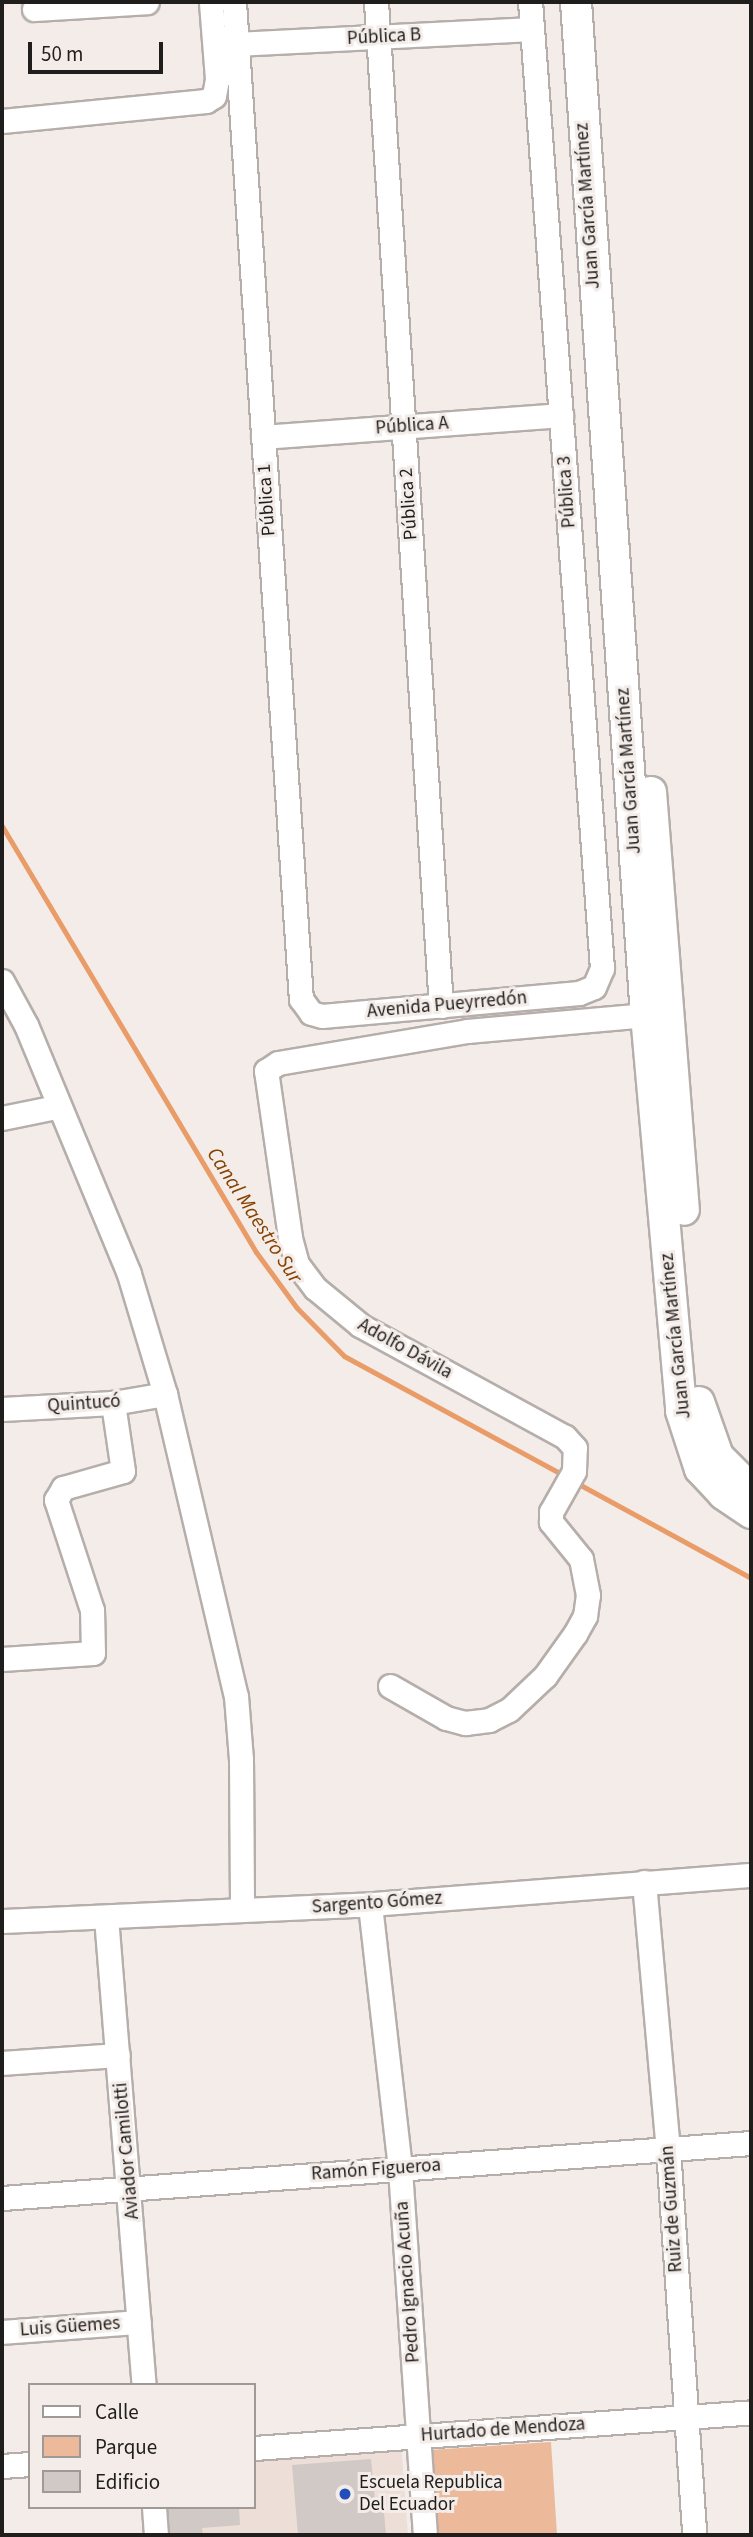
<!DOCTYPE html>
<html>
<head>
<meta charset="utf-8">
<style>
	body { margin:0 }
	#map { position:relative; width:753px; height:2537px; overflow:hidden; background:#f3ece8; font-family:"Source Sans 3",sans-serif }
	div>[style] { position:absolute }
	.built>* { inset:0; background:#eddfd7 }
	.green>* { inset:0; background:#ecba9a }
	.stream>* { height:5px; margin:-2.5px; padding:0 2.5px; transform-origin:2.5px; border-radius:2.5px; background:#e99c68 }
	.building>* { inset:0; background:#d0c9c5 }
	.roads { filter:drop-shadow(2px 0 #b5aeaa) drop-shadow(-2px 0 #b5aeaa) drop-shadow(0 2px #b5aeaa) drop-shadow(0 -2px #b5aeaa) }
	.minor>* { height:23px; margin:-11.5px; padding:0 11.5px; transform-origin:11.5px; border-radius:11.5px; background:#fff }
	.major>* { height:30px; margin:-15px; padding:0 15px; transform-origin:15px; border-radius:15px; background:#fff }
	.dots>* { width:19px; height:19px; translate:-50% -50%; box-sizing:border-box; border:4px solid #f3ece8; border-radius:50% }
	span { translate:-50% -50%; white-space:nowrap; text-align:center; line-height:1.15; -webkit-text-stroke:6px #f3ece8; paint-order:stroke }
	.street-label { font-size:19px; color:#201e1c }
	.poi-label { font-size:19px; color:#201e1c }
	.left { translate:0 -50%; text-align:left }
	.water-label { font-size:21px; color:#864100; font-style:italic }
	.frame { position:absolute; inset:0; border:4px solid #201e1c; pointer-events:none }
	.legend { position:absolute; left:28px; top:2383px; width:228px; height:126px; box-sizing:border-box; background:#f3ece8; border:2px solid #9f9a96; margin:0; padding:9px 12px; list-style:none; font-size:21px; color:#201e1c }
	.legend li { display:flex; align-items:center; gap:14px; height:35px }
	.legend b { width:35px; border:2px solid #9f9a96 }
	.scale { position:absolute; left:28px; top:42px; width:135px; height:32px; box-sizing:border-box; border:4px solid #201e1c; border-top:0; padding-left:9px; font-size:21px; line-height:24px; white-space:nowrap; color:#201e1c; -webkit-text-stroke:5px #f3ece8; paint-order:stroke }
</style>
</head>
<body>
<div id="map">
	<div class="built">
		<div style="clip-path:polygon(401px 2444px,408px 2535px,164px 2535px,162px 2507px,254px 2507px,254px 2455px)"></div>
	</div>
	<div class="green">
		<div style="clip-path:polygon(551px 2442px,557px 2535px,435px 2535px,429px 2450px)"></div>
	</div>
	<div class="stream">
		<div style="left:2px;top:826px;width:496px;rotate:59.2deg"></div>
		<div style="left:256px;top:1252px;width:69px;rotate:53.8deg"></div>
		<div style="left:297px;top:1308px;width:67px;rotate:45.6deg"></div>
		<div style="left:344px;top:1356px;width:249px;rotate:28.5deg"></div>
		<div style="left:575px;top:1482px;width:200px;rotate:28.6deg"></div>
	</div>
	<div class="building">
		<div style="clip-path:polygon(371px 2459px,375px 2501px,383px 2500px,386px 2535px,298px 2535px,292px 2465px)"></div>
		<div style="clip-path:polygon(166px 2507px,239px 2507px,240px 2525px,202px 2528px,203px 2535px,168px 2535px)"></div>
	</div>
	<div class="roads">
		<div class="minor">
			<div style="left:234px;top:2px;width:999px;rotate:86.16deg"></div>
			<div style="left:301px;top:999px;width:17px;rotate:54deg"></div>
			<div style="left:311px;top:1013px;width:11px;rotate:15deg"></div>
			<div style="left:322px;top:1016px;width:258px;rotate:-5.1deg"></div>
			<div style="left:579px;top:993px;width:16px;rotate:-22deg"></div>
			<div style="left:594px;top:987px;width:21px;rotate:-67deg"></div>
			<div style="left:602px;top:968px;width:969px;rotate:-94.26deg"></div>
			<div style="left:376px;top:2px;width:1006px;rotate:86.3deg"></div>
			<div style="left:34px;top:9px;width:113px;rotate:-3.5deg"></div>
			<div style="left:237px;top:44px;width:294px;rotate:-2.9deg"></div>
			<div style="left:2px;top:121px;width:205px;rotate:-5.6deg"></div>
			<div style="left:206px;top:101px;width:9px;rotate:-32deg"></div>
			<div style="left:214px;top:96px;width:17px;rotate:-80deg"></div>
			<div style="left:217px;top:79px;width:77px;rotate:-94.5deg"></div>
			<div style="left:263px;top:437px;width:299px;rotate:-4.2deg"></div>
			<div style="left:2px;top:981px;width:50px;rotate:61.4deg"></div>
			<div style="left:26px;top:1025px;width:269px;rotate:67.5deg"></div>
			<div style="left:129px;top:1274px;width:125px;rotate:73.3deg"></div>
			<div style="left:165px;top:1394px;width:310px;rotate:76.8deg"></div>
			<div style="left:236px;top:1696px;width:63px;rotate:85.5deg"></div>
			<div style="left:241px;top:1759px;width:151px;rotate:89.6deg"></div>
			<div style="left:2px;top:1118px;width:55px;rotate:-11.5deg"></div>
			<div style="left:2px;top:1409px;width:111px;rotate:-3.1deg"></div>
			<div style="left:113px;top:1403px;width:53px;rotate:-9.8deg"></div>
			<div style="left:2px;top:1659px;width:91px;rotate:-3.8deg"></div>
			<div style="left:93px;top:1653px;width:43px;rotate:-91.3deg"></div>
			<div style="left:92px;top:1610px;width:116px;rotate:-108.1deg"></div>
			<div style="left:56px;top:1500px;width:14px;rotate:-60deg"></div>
			<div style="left:63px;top:1488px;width:62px;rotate:-15.8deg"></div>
			<div style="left:123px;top:1471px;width:69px;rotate:-98.4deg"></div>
			<div style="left:390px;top:1686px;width:64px;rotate:29.7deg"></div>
			<div style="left:446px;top:1718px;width:20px;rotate:15deg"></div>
			<div style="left:465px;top:1723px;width:24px;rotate:-7deg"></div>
			<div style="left:489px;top:1720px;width:22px;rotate:-27deg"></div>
			<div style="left:509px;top:1710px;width:50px;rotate:-43.4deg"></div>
			<div style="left:545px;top:1676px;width:52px;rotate:-54.5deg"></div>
			<div style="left:575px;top:1634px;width:21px;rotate:-61deg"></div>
			<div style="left:585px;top:1616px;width:21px;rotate:-82deg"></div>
			<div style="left:588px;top:1595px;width:37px;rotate:-101deg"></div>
			<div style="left:581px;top:1559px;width:48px;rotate:-129deg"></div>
			<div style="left:551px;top:1522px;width:10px;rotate:-90deg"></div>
			<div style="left:551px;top:1512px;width:47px;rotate:-60.7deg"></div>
			<div style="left:574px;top:1471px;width:23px;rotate:-88deg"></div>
			<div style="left:575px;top:1448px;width:15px;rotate:-132deg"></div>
			<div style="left:565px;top:1437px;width:234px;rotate:-151.4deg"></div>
			<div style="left:360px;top:1325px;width:58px;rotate:-140.6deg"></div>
			<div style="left:315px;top:1288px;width:30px;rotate:-127deg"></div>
			<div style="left:297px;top:1264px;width:28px;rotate:-105deg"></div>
			<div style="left:290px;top:1237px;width:168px;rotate:-98.2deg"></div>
			<div style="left:266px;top:1071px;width:14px;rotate:-34deg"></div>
			<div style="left:278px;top:1063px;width:192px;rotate:-9.6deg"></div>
			<div style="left:467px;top:1031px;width:180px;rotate:-5.1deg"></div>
			<div style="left:644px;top:1882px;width:268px;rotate:84.9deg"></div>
			<div style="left:668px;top:2149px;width:387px;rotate:86.1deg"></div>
			<div style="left:370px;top:1905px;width:266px;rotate:83.5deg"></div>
			<div style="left:400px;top:2169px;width:367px;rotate:86.1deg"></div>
			<div style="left:106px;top:1917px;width:470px;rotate:85.4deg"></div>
			<div style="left:2px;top:1921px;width:357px;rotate:-2.6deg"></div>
			<div style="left:359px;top:1905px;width:393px;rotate:-4.4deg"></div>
			<div style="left:2px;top:2063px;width:116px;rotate:-3.9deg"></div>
			<div style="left:2px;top:2198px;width:751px;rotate:-4.2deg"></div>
			<div style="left:2px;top:2332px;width:137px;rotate:-4.2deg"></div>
			<div style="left:254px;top:2448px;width:498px;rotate:-4.1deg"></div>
			<div style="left:2px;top:2466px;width:28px;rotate:-4deg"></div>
			<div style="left:154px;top:2507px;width:28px;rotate:86deg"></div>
		</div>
		<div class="major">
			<div style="left:576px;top:2px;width:1015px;rotate:86.05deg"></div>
			<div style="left:646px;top:1015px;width:398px;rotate:84.9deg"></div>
			<div style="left:681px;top:1411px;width:61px;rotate:71.9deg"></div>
			<div style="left:700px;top:1469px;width:34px;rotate:47deg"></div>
			<div style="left:723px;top:1494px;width:34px;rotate:34deg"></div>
			<div style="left:651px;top:792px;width:419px;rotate:85.5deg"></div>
			<div style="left:699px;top:1402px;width:57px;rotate:70.6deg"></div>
			<div style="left:718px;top:1456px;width:47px;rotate:45deg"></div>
		</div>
	</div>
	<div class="dots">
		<div style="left:345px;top:2494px;background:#224ebc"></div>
	</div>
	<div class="street-label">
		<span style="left:384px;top:37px;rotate:-3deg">Pública B</span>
		<span style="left:588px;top:206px;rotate:-94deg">Juan García Martínez</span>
		<span style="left:412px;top:426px;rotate:-4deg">Pública A</span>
		<span style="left:567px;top:492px;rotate:-94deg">Pública 3</span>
		<span style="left:267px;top:500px;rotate:-94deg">Pública 1</span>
		<span style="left:409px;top:504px;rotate:-94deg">Pública 2</span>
		<span style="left:629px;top:771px;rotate:-94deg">Juan García Martínez</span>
		<span style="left:447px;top:1005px;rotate:-5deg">Avenida Pueyrredón</span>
		<span style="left:676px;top:1336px;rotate:-96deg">Juan García Martínez</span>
		<span style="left:405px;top:1349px;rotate:29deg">Adolfo Dávila</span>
		<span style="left:84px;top:1404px;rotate:-4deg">Quintucó</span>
		<span style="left:377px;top:1903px;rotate:-4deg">Sargento Gómez</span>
		<span style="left:127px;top:2151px;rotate:-95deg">Aviador Camilotti</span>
		<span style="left:376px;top:2170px;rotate:-4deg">Ramón Figueroa</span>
		<span style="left:672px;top:2209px;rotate:-94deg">Ruiz de Guzmán</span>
		<span style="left:408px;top:2282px;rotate:-94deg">Pedro Ignacio Acuña</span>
		<span style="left:70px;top:2327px;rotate:-4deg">Luis Güemes</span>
		<span style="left:503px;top:2430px;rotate:-4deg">Hurtado de Mendoza</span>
	</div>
	<div class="poi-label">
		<span class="left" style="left:359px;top:2494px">Escuela Republica<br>Del Ecuador</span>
	</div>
	<div class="water-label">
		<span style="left:255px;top:1215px;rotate:57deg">Canal Maestro Sur</span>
	</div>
	<div class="frame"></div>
	<ul class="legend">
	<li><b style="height:9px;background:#fff"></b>Calle</li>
	<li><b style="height:19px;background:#ecba9a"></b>Parque</li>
	<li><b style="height:19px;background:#d0c9c5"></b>Edificio</li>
	</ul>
	<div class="scale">50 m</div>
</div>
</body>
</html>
